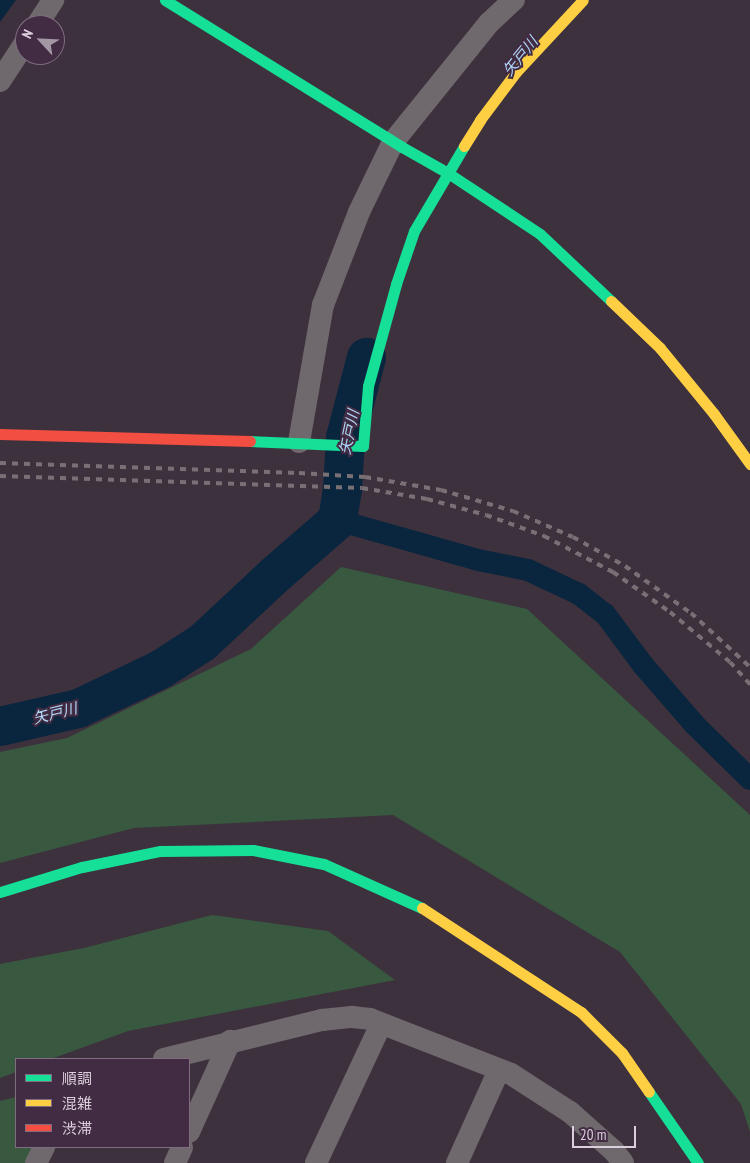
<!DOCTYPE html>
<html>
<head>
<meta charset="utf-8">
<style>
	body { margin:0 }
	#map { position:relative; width:750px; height:1163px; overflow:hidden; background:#3d313e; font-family:"PT Sans Narrow","Noto Sans JP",sans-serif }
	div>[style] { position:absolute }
	.green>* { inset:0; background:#38593f }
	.water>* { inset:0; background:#0a263e }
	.canal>* { height:22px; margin:-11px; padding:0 11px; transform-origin:11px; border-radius:11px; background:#0a263e }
	.river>* { height:39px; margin:-19.5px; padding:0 19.5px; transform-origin:19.5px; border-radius:19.5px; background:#0a263e }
	.street>* { height:22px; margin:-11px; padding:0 11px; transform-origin:11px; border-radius:11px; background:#6f686c }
	.fast>* { height:11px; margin:-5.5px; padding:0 5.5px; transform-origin:5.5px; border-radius:5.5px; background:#16e098 }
	.slow>* { height:11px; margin:-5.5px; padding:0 5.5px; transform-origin:5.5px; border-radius:5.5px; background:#ffcf43 }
	.jam>* { height:11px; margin:-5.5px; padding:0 5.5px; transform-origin:5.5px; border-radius:5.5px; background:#f24e42 }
	.rail>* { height:4px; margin-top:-2px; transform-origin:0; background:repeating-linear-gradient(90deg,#787075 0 6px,transparent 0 12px) }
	span { translate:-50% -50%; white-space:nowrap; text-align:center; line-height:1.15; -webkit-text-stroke:4px #422c43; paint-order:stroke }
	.water-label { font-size:15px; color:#b0d6f8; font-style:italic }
	.legend { position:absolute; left:15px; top:1058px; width:175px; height:90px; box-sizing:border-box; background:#422c43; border:1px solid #806d80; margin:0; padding:6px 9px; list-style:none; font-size:15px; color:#dccedc }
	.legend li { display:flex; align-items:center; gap:10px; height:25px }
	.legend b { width:25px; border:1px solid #806d80 }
	.north { position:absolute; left:15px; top:15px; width:50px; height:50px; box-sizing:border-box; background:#422c43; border:1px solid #806d80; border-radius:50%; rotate:295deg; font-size:14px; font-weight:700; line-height:20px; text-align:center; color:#dccedc }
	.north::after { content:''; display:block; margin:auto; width:18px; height:22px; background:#a497a5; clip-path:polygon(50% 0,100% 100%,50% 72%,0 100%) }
	.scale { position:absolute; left:572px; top:1126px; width:64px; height:22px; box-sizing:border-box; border:2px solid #dccedc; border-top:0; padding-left:6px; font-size:15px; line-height:18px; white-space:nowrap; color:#dccedc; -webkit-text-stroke:4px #422c43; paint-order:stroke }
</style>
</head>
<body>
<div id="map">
	<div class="green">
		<div style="clip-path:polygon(341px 567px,527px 609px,750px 815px,750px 1132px,741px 1104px,620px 952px,393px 815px,134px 828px,0 863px,0 752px,67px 738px,251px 649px)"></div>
		<div style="clip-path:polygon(212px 915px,328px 931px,395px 980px,128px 1031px,51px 1059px,16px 1059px,16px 1072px,0 1078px,0 964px,84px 948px)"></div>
		<div style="clip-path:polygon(16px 1097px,16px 1147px,36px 1147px,31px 1163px,0 1163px,0 1101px)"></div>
	</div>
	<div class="water">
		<div style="clip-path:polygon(0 0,16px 0,0 22px)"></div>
	</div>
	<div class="canal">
		<div style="left:337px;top:520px;width:147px;rotate:15.8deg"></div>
		<div style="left:478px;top:560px;width:51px;rotate:11.3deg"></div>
		<div style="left:528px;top:570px;width:56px;rotate:25.2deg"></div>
		<div style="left:579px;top:594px;width:33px;rotate:38deg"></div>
		<div style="left:605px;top:614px;width:64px;rotate:53.3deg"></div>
		<div style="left:643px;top:665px;width:79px;rotate:49.1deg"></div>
		<div style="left:695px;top:725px;width:77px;rotate:44.5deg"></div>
	</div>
	<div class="river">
		<div style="left:0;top:726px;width:80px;rotate:-13deg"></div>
		<div style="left:78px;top:708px;width:91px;rotate:-25.4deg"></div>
		<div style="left:160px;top:669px;width:50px;rotate:-32.7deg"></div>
		<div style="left:202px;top:642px;width:100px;rotate:-43deg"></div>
		<div style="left:275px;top:574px;width:82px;rotate:-41.1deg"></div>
		<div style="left:337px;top:520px;width:31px;rotate:-81deg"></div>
		<div style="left:342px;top:489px;width:52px;rotate:-86.7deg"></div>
		<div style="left:345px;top:437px;width:83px;rotate:-75.3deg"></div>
	</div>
	<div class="street">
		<div style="left:37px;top:25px;width:30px;rotate:-57deg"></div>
		<div style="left:0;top:81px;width:45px;rotate:-56.7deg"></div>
		<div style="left:299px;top:442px;width:139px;rotate:-80.1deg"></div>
		<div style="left:323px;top:305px;width:100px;rotate:-68.8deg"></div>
		<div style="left:359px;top:212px;width:78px;rotate:-64.1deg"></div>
		<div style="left:393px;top:142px;width:153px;rotate:-51.1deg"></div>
		<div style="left:489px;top:23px;width:34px;rotate:-43deg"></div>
		<div style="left:164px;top:1059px;width:163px;rotate:-13.9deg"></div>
		<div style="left:322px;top:1020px;width:30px;rotate:-6deg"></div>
		<div style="left:352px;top:1017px;width:18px;rotate:6deg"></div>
		<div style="left:370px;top:1019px;width:151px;rotate:21.3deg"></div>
		<div style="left:511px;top:1074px;width:70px;rotate:32.8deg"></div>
		<div style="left:570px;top:1112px;width:59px;rotate:41.6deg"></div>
		<div style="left:614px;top:1151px;width:15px;rotate:53deg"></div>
		<div style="left:189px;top:1132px;width:100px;rotate:-65.7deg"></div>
		<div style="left:36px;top:1163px;width:18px;rotate:-63deg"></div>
		<div style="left:175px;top:1163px;width:17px;rotate:-66deg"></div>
		<div style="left:316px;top:1163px;width:153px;rotate:-64.9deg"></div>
		<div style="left:457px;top:1163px;width:102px;rotate:-65.7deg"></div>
	</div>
	<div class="fast">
		<div style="left:165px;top:0;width:279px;rotate:31.8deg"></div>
		<div style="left:402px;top:147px;width:53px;rotate:29.5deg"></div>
		<div style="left:448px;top:173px;width:110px;rotate:33.5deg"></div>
		<div style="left:540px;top:234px;width:98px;rotate:43.3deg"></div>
		<div style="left:250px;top:441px;width:113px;rotate:2.5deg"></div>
		<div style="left:363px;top:446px;width:60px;rotate:-85.2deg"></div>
		<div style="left:368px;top:386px;width:106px;rotate:-74.6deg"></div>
		<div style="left:396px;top:284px;width:56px;rotate:-71.2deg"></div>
		<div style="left:414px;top:231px;width:99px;rotate:-59.5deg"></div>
		<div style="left:0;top:892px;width:86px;rotate:-17deg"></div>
		<div style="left:82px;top:867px;width:80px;rotate:-11.6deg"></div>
		<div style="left:160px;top:851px;width:93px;rotate:-0.6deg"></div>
		<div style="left:253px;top:850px;width:72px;rotate:11.2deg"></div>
		<div style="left:324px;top:864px;width:107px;rotate:24.2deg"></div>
		<div style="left:649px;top:1092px;width:86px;rotate:55.4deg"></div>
	</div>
	<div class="slow">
		<div style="left:464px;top:146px;width:31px;rotate:-58deg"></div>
		<div style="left:480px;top:120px;width:60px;rotate:-53.1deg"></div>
		<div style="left:516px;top:72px;width:98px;rotate:-47.1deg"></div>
		<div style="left:611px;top:301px;width:68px;rotate:43.8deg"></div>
		<div style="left:660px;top:348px;width:85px;rotate:50.7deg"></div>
		<div style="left:714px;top:414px;width:62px;rotate:54.2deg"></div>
		<div style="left:422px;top:908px;width:190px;rotate:33.2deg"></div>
		<div style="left:581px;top:1012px;width:58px;rotate:45deg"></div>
		<div style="left:622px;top:1053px;width:47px;rotate:55.3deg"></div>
	</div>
	<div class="jam">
		<div style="left:0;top:434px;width:250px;rotate:1.6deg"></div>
	</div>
	<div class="rail">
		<div style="left:0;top:463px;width:299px;rotate:1.9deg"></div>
		<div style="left:299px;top:473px;width:66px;rotate:3.5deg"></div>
		<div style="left:365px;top:477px;width:77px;rotate:9.7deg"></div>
		<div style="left:441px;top:490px;width:75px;rotate:16.3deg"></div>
		<div style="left:513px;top:511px;width:65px;rotate:23.4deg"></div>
		<div style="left:573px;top:537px;width:60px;rotate:29.1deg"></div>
		<div style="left:625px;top:566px;width:81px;rotate:35.5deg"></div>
		<div style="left:691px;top:613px;width:80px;rotate:42.5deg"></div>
		<div style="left:0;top:476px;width:362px;rotate:1.9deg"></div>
		<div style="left:362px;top:488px;width:66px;rotate:9.6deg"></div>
		<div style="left:427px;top:499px;width:61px;rotate:15.2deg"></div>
		<div style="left:486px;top:515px;width:62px;rotate:19.9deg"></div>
		<div style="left:544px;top:536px;width:78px;rotate:27.6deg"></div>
		<div style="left:613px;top:572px;width:70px;rotate:35.1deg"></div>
		<div style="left:670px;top:612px;width:78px;rotate:39.8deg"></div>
		<div style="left:730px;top:662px;width:30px;rotate:48deg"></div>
	</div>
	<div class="water-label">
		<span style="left:520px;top:56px;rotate:-51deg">矢戸川</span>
		<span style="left:349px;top:432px;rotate:-78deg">矢戸川</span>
		<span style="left:55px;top:713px;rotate:-14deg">矢戸川</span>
	</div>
	<ul class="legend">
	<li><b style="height:6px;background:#16e098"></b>順調</li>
	<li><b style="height:6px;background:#ffcf43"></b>混雑</li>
	<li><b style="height:6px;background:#f24e42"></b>渋滞</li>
	</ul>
	<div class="north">N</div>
	<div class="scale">20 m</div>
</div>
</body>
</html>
